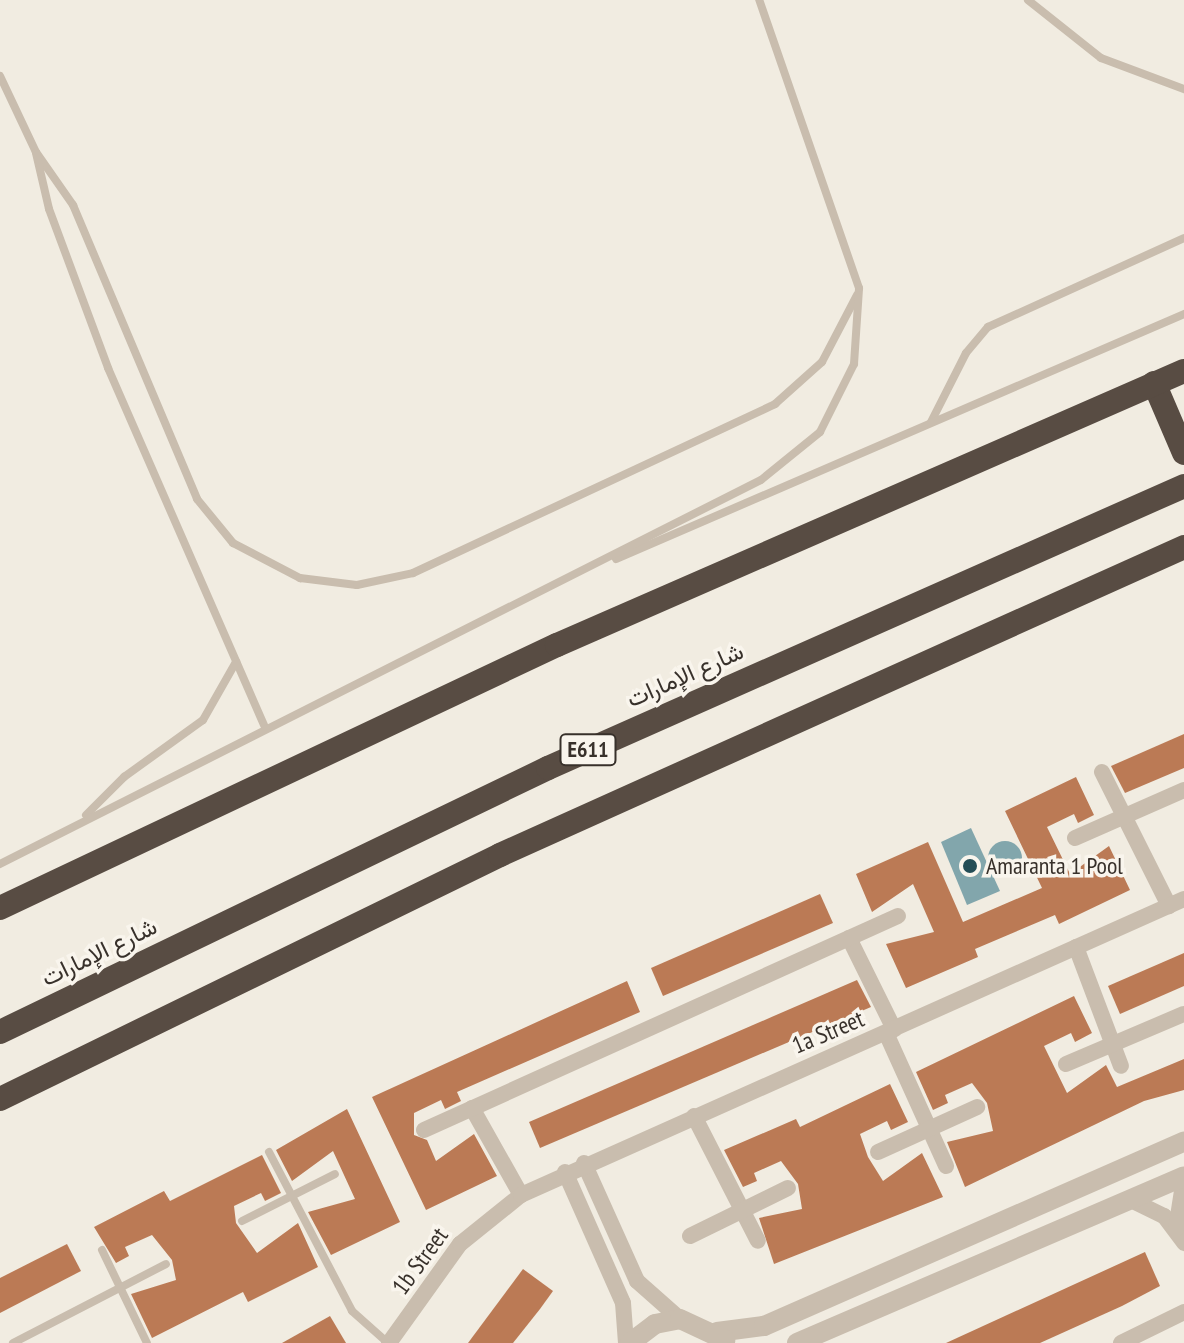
<!DOCTYPE html>
<html>
<head>
<meta charset="utf-8">
<style>
	body { margin:0 }
	#map { position:relative; width:1184px; height:1343px; overflow:hidden; background:#f1ece1; font-family:"PT Sans Narrow",Vazirmatn,sans-serif }
	div>[style] { position:absolute }
	.water>* { inset:0; background:#82a6ac }
	.round { border-radius:50% }
	.building>* { inset:0; background:#bb7a55 }
	.service>* { height:8px; margin:-4px; padding:0 4px; transform-origin:4px; border-radius:4px; background:#c9bdae }
	.minor>* { height:16px; margin:-8px; padding:0 8px; transform-origin:8px; border-radius:8px; background:#c9bdae }
	.tertiary>* { height:20px; margin:-10px; padding:0 10px; transform-origin:10px; border-radius:10px; background:#c9bdae }
	.motorway>* { height:24px; margin:-12px; padding:0 12px; transform-origin:12px; border-radius:12px; background:#584c43 }
	.dots>* { width:22px; height:22px; translate:-50% -50%; box-sizing:border-box; border:4px solid #f9f5ed; border-radius:50% }
	span { translate:-50% -50%; white-space:nowrap; text-align:center; line-height:1.15; -webkit-text-stroke:7px #f9f5ed; paint-order:stroke }
	.shield-label span { padding:2px 6px; background:#f9f5ed; border:2px solid; border-radius:6px; -webkit-text-stroke-width:0 }
	.shield-label { font-size:22px; color:#38312b; font-weight:700 }
	.street-label { font-size:24px; color:#38312b }
	.poi-label { font-size:24px; color:#38312b }
	.left { translate:0 -50%; text-align:left }
</style>
</head>
<body>
<div id="map">
	<div class="water">
		<div style="clip-path:polygon(971px 828px,1000px 891px,967px 905px,941px 842px)"></div>
		<div class="round" style="left:988px;top:841px;width:34px;height:34px"></div>
	</div>
	<div class="building">
		<div style="clip-path:polygon(1184px 734px,1184px 768px,1125px 793px,1111px 766px)"></div>
		<div style="clip-path:polygon(1076px 777px,1094px 815px,1078px 823px,1074px 814px,1047px 827px,1070px 874px,1109px 846px,1130px 890px,1059px 924px,1055px 915px,975px 949px,978px 957px,906px 988px,886px 944px,934px 932px,913px 884px,872px 912px,856px 874px,928px 842px,963px 922px,1042px 888px,1005px 811px)"></div>
		<div style="clip-path:polygon(820px 894px,833px 923px,663px 996px,651px 968px)"></div>
		<div style="clip-path:polygon(1184px 953px,1184px 986px,1120px 1014px,1108px 986px)"></div>
		<div style="clip-path:polygon(857px 980px,871px 1007px,540px 1148px,529px 1122px)"></div>
		<div style="clip-path:polygon(627px 981px,640px 1012px,457px 1092px,461px 1101px,445px 1109px,441px 1100px,414px 1113px,414px 1135px,427px 1140px,436px 1161px,474px 1134px,497px 1176px,426px 1210px,372px 1097px)"></div>
		<div style="clip-path:polygon(1074px 996px,1092px 1033px,1075px 1042px,1071px 1033px,1044px 1046px,1067px 1093px,1106px 1065px,1117px 1087px,1184px 1059px,1184px 1090px,1144px 1101px,965px 1187px,947px 1142px,993px 1131px,987px 1103px,972px 1083px,945px 1095px,948px 1103px,933px 1110px,916px 1072px)"></div>
		<div style="clip-path:polygon(890px 1084px,908px 1122px,891px 1130px,887px 1121px,860px 1134px,868px 1157px,883px 1181px,922px 1153px,943px 1197px,774px 1264px,759px 1218px,802px 1209px,798px 1184px,781px 1161px,754px 1173px,757px 1181px,743px 1187px,724px 1150px,796px 1119px,800px 1127px)"></div>
		<div style="clip-path:polygon(347px 1109px,400px 1222px,331px 1255px,308px 1212px,355px 1199px,333px 1151px,292px 1181px,276px 1150px)"></div>
		<div style="clip-path:polygon(262px 1155px,281px 1193px,265px 1201px,261px 1193px,234px 1206px,236px 1223px,257px 1253px,298px 1223px,318px 1267px,248px 1302px,243px 1292px,152px 1338px,131px 1294px,176px 1280px,172px 1260px,152px 1235px,125px 1247px,129px 1256px,116px 1263px,94px 1227px,164px 1191px,170px 1201px)"></div>
		<div style="clip-path:polygon(67px 1244px,81px 1271px,0 1313px,0 1278px)"></div>
		<div style="clip-path:polygon(1145px 1252px,1160px 1286px,1122px 1306px,1040px 1343px,946px 1343px)"></div>
		<div style="clip-path:polygon(523px 1269px,553px 1291px,540px 1309px,513px 1343px,468px 1343px)"></div>
		<div style="clip-path:polygon(330px 1316px,346px 1343px,282px 1343px)"></div>
	</div>
	<div class="service">
		<div style="left:1028px;top:0;width:93px;rotate:38.5deg"></div>
		<div style="left:1101px;top:58px;width:89px;rotate:20.5deg"></div>
		<div style="left:0;top:76px;width:84px;rotate:64.7deg"></div>
		<div style="left:36px;top:152px;width:65px;rotate:55.1deg"></div>
		<div style="left:73px;top:205px;width:319px;rotate:67.1deg"></div>
		<div style="left:197px;top:499px;width:57px;rotate:50.7deg"></div>
		<div style="left:233px;top:543px;width:76px;rotate:27.6deg"></div>
		<div style="left:300px;top:578px;width:57px;rotate:7deg"></div>
		<div style="left:357px;top:585px;width:57px;rotate:-12.1deg"></div>
		<div style="left:413px;top:573px;width:400px;rotate:-25deg"></div>
		<div style="left:775px;top:404px;width:63px;rotate:-41.8deg"></div>
		<div style="left:822px;top:362px;width:76px;rotate:-62.4deg"></div>
		<div style="left:36px;top:153px;width:57px;rotate:76.9deg"></div>
		<div style="left:49px;top:209px;width:170px;rotate:69.6deg"></div>
		<div style="left:108px;top:368px;width:390px;rotate:66.4deg"></div>
		<div style="left:931px;top:422px;width:77px;rotate:-63.1deg"></div>
		<div style="left:966px;top:353px;width:34px;rotate:-50deg"></div>
		<div style="left:988px;top:327px;width:215px;rotate:-24.4deg"></div>
		<div style="left:616px;top:559px;width:619px;rotate:-23.33deg"></div>
		<div style="left:86px;top:815px;width:54px;rotate:-45deg"></div>
		<div style="left:124px;top:777px;width:97px;rotate:-35.8deg"></div>
		<div style="left:203px;top:720px;width:67px;rotate:-60.4deg"></div>
		<div style="left:0;top:864px;width:852px;rotate:-26.78deg"></div>
		<div style="left:761px;top:480px;width:76px;rotate:-39.1deg"></div>
		<div style="left:820px;top:432px;width:76px;rotate:-63.4deg"></div>
		<div style="left:854px;top:364px;width:76px;rotate:-86.2deg"></div>
		<div style="left:859px;top:288px;width:305px;rotate:-109.1deg"></div>
		<div style="left:269px;top:1152px;width:179px;rotate:62.4deg"></div>
		<div style="left:352px;top:1311px;width:48px;rotate:41.6deg"></div>
		<div style="left:242px;top:1221px;width:104px;rotate:-26.8deg"></div>
		<div style="left:102px;top:1250px;width:103px;rotate:64.2deg"></div>
		<div style="left:13px;top:1343px;width:172px;rotate:-27.3deg"></div>
	</div>
	<div class="minor">
		<div style="left:1102px;top:772px;width:150px;rotate:63.4deg"></div>
		<div style="left:1075px;top:838px;width:119px;rotate:-23.8deg"></div>
		<div style="left:849px;top:938px;width:102px;rotate:63.7deg"></div>
		<div style="left:1076px;top:947px;width:127px;rotate:69.3deg"></div>
		<div style="left:886px;top:1033px;width:146px;rotate:65.7deg"></div>
		<div style="left:1066px;top:1064px;width:128px;rotate:-23deg"></div>
		<div style="left:472px;top:1108px;width:100px;rotate:60.6deg"></div>
		<div style="left:694px;top:1116px;width:140px;rotate:62.9deg"></div>
		<div style="left:424px;top:1130px;width:520px;rotate:-24.3deg"></div>
		<div style="left:878px;top:1152px;width:109px;rotate:-24.4deg"></div>
		<div style="left:584px;top:1163px;width:129px;rotate:65.8deg"></div>
		<div style="left:637px;top:1281px;width:57px;rotate:41.5deg"></div>
		<div style="left:565px;top:1172px;width:143px;rotate:66.1deg"></div>
		<div style="left:623px;top:1303px;width:40px;rotate:85.7deg"></div>
		<div style="left:1131px;top:1200px;width:37px;rotate:26deg"></div>
		<div style="left:1164px;top:1216px;width:34px;rotate:53deg"></div>
		<div style="left:1176px;top:1229px;width:52px;rotate:-81.1deg"></div>
		<div style="left:690px;top:1236px;width:109px;rotate:-26.1deg"></div>
		<div style="left:389px;top:1343px;width:122px;rotate:-54.4deg"></div>
		<div style="left:460px;top:1244px;width:78px;rotate:-38.8deg"></div>
		<div style="left:521px;top:1195px;width:726px;rotate:-24.06deg"></div>
		<div style="left:1121px;top:1343px;width:70px;rotate:-26.2deg"></div>
	</div>
	<div class="tertiary">
		<div style="left:717px;top:1332px;width:47px;rotate:-7.3deg"></div>
		<div style="left:764px;top:1326px;width:459px;rotate:-23.7deg"></div>
		<div style="left:630px;top:1343px;width:31px;rotate:-37deg"></div>
		<div style="left:655px;top:1324px;width:25px;rotate:-11deg"></div>
		<div style="left:680px;top:1319px;width:50px;rotate:25deg"></div>
		<div style="left:797px;top:1343px;width:421px;rotate:-23.3deg"></div>
	</div>
	<div class="motorway">
		<div style="left:1154px;top:383px;width:76px;rotate:66.8deg"></div>
		<div style="left:0;top:908px;width:616px;rotate:-25.28deg"></div>
		<div style="left:557px;top:645px;width:684px;rotate:-23.61deg"></div>
		<div style="left:0;top:1032px;width:608px;rotate:-25.72deg"></div>
		<div style="left:548px;top:768px;width:696px;rotate:-23.91deg"></div>
		<div style="left:0;top:1099px;width:556px;rotate:-26.01deg"></div>
		<div style="left:500px;top:855px;width:750px;rotate:-24.24deg"></div>
	</div>
	<div class="dots">
		<div style="left:970px;top:866px;background:#244d56"></div>
	</div>
	<div class="shield-label">
		<span style="left:588px;top:750px">E611</span>
	</div>
	<div class="street-label">
		<span style="left:685px;top:675px;rotate:-24deg">شارع الإمارات</span>
		<span style="left:99px;top:952px;rotate:-26deg">شارع الإمارات</span>
		<span style="left:828px;top:1032px;rotate:-23deg">1a Street</span>
		<span style="left:420px;top:1261px;rotate:-54deg">1b Street</span>
	</div>
	<div class="poi-label">
		<span class="left" style="left:986px;top:866px">Amaranta 1 Pool</span>
	</div>
</div>
</body>
</html>
